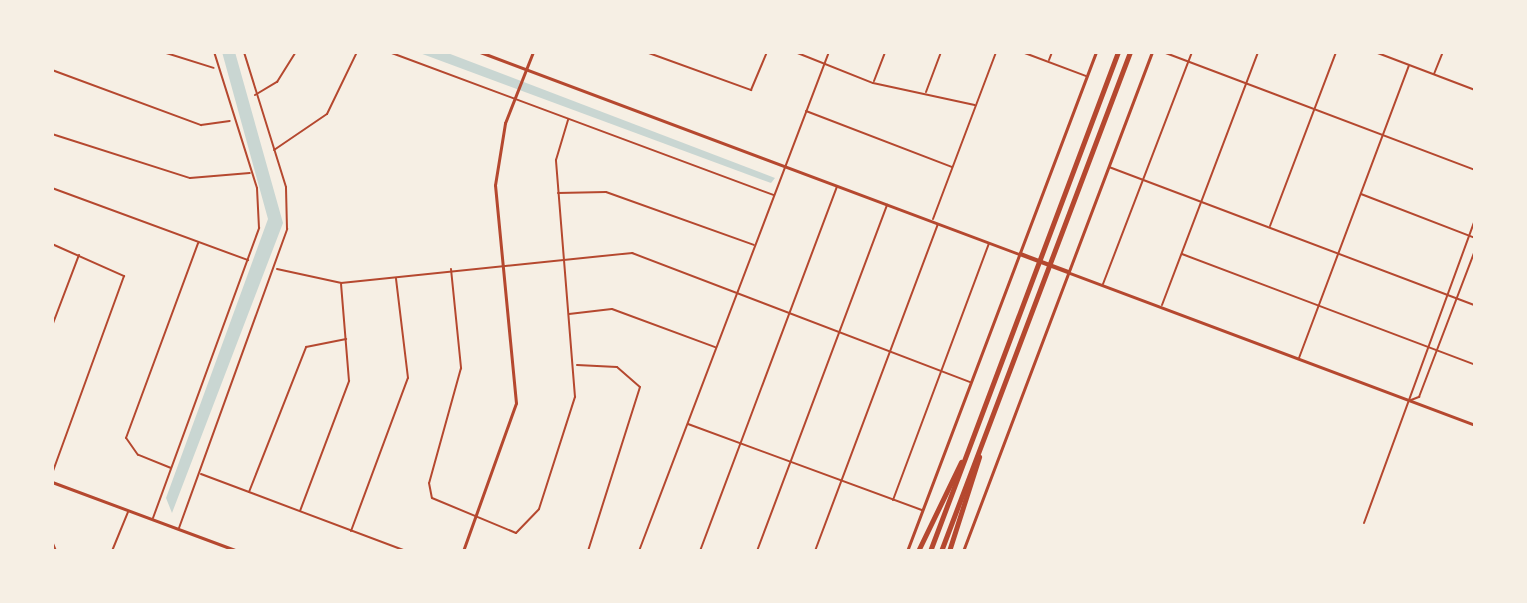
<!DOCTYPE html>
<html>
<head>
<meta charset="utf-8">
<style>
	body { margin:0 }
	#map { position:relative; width:1527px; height:603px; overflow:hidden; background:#f6efe4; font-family:Cabin,sans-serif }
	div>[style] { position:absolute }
	.water>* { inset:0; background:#c9d6d2 }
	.minor>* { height:2px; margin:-1px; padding:0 1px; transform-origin:1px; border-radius:1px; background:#b5482f }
	.tertiary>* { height:3px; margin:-1.5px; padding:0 1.5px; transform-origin:1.5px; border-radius:1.5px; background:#b5482f }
	.secondary>* { height:3px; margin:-1.5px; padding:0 1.5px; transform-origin:1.5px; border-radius:1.5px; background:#b5482f }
	.motorway>* { height:5px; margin:-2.5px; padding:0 2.5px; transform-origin:2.5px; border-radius:2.5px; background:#b5482f }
	span { translate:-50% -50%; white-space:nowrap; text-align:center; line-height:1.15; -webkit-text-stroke:7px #f6efe4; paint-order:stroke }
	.frame { position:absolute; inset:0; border:54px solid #f6efe4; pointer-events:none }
</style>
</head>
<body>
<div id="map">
	<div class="water">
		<div style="clip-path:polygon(222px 52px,235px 52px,283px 223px,172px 513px,166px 498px,268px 219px)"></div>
		<div style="clip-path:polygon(417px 52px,445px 52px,775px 178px,771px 183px)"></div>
	</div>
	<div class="minor">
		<div style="left:163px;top:52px;width:53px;rotate:17.4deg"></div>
		<div style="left:389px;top:52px;width:410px;rotate:20.4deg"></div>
		<div style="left:646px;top:52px;width:112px;rotate:19.9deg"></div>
		<div style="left:751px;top:90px;width:41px;rotate:-67.2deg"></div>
		<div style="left:795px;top:52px;width:84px;rotate:21.7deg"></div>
		<div style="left:873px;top:83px;width:104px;rotate:12.2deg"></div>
		<div style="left:1022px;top:52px;width:68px;rotate:20.6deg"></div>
		<div style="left:1163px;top:52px;width:334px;rotate:20.7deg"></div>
		<div style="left:1375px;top:52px;width:107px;rotate:20.8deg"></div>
		<div style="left:1049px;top:60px;width:9px;rotate:-69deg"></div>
		<div style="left:52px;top:70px;width:159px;rotate:20.3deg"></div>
		<div style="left:201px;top:125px;width:29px;rotate:-8deg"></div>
		<div style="left:1434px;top:74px;width:24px;rotate:-68deg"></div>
		<div style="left:874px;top:81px;width:31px;rotate:-69deg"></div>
		<div style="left:926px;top:92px;width:43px;rotate:-69.4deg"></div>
		<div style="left:255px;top:95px;width:26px;rotate:-31deg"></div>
		<div style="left:277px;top:82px;width:36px;rotate:-58deg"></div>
		<div style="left:806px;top:111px;width:156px;rotate:21deg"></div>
		<div style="left:52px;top:134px;width:145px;rotate:17.7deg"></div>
		<div style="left:190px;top:178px;width:60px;rotate:-4.8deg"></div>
		<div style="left:274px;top:150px;width:64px;rotate:-34.2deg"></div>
		<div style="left:327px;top:114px;width:69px;rotate:-64.2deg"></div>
		<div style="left:1109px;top:167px;width:391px;rotate:20.7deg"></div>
		<div style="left:52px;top:188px;width:209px;rotate:20.2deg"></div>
		<div style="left:558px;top:193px;width:48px;rotate:-1.2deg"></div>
		<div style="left:606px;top:192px;width:157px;rotate:19.7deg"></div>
		<div style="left:1361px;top:194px;width:122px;rotate:21.1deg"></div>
		<div style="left:933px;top:219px;width:178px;rotate:-69.3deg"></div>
		<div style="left:1270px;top:226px;width:186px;rotate:-69.2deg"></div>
		<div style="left:52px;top:244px;width:79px;rotate:24deg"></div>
		<div style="left:124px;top:276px;width:211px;rotate:110deg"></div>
		<div style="left:1182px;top:254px;width:313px;rotate:20.7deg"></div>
		<div style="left:277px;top:269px;width:66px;rotate:12.3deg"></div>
		<div style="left:341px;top:283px;width:293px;rotate:-5.9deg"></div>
		<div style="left:632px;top:253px;width:362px;rotate:20.9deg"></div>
		<div style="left:451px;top:269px;width:100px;rotate:84.2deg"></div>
		<div style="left:461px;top:368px;width:119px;rotate:105.5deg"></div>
		<div style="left:429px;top:483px;width:15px;rotate:79deg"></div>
		<div style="left:432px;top:498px;width:91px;rotate:22.6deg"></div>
		<div style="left:516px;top:533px;width:33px;rotate:-46deg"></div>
		<div style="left:539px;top:509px;width:118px;rotate:-72.2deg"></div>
		<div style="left:575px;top:397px;width:238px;rotate:-94.6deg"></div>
		<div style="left:556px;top:160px;width:42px;rotate:-73.3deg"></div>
		<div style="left:1103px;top:284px;width:248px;rotate:-69deg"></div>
		<div style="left:1162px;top:305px;width:271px;rotate:-69.2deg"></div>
		<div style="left:569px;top:314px;width:43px;rotate:-6.6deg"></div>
		<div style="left:612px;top:309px;width:110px;rotate:20.3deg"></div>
		<div style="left:52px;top:326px;width:76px;rotate:-69.2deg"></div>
		<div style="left:1299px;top:358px;width:312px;rotate:-69.4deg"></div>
		<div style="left:577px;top:365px;width:40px;rotate:2.9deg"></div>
		<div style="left:617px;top:367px;width:30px;rotate:41deg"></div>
		<div style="left:640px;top:387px;width:172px;rotate:107.6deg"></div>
		<div style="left:1411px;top:400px;width:9px;rotate:-21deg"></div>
		<div style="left:1419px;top:397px;width:157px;rotate:-69.1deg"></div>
		<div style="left:688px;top:424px;width:249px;rotate:20.2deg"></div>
		<div style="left:171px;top:468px;width:35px;rotate:-158deg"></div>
		<div style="left:138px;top:455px;width:21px;rotate:-125deg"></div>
		<div style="left:126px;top:438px;width:208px;rotate:-69.7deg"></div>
		<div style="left:201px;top:474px;width:219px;rotate:20.6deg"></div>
		<div style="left:249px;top:492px;width:156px;rotate:-68.5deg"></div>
		<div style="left:306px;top:347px;width:41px;rotate:-11.3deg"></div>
		<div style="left:893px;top:500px;width:274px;rotate:-69.5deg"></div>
		<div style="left:300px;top:511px;width:139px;rotate:-69.3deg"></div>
		<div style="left:349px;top:381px;width:97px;rotate:-94.7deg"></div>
		<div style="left:153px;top:518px;width:309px;rotate:-69.9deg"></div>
		<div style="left:259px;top:228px;width:40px;rotate:-92.9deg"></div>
		<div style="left:257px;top:188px;width:143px;rotate:-107.5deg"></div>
		<div style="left:1364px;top:523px;width:323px;rotate:-69.9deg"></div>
		<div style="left:179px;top:528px;width:318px;rotate:-70.1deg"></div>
		<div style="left:287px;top:229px;width:42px;rotate:-91.4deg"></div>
		<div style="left:286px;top:187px;width:141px;rotate:-107.3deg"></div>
		<div style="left:351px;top:531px;width:163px;rotate:-69.6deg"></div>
		<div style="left:408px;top:378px;width:100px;rotate:-96.9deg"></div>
		<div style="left:52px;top:541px;width:11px;rotate:68deg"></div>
		<div style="left:112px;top:551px;width:42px;rotate:-67.7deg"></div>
		<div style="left:639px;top:551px;width:534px;rotate:-69.16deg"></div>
		<div style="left:700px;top:551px;width:389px;rotate:-69.4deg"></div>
		<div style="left:757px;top:551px;width:370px;rotate:-69.4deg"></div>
		<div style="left:815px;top:551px;width:349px;rotate:-69.4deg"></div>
	</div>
	<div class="tertiary">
		<div style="left:480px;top:52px;width:1063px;rotate:20.55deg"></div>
		<div style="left:1020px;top:253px;width:51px;rotate:20.6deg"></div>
		<div style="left:463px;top:551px;width:157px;rotate:-70.3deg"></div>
		<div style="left:516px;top:403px;width:219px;rotate:-95.5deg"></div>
		<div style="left:495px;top:185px;width:63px;rotate:-80.8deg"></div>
		<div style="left:505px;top:123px;width:76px;rotate:-68.5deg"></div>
		<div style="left:907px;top:551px;width:534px;rotate:-69.26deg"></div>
		<div style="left:963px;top:551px;width:534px;rotate:-69.26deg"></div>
	</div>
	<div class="secondary">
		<div style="left:52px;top:482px;width:198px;rotate:20.4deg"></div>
	</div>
	<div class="motorway">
		<div style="left:918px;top:551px;width:99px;rotate:-64.2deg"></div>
		<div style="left:930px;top:551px;width:533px;rotate:-69.36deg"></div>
		<div style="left:941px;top:551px;width:534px;rotate:-69.26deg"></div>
		<div style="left:949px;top:551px;width:99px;rotate:-72.3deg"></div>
	</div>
	<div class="frame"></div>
</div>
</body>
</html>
